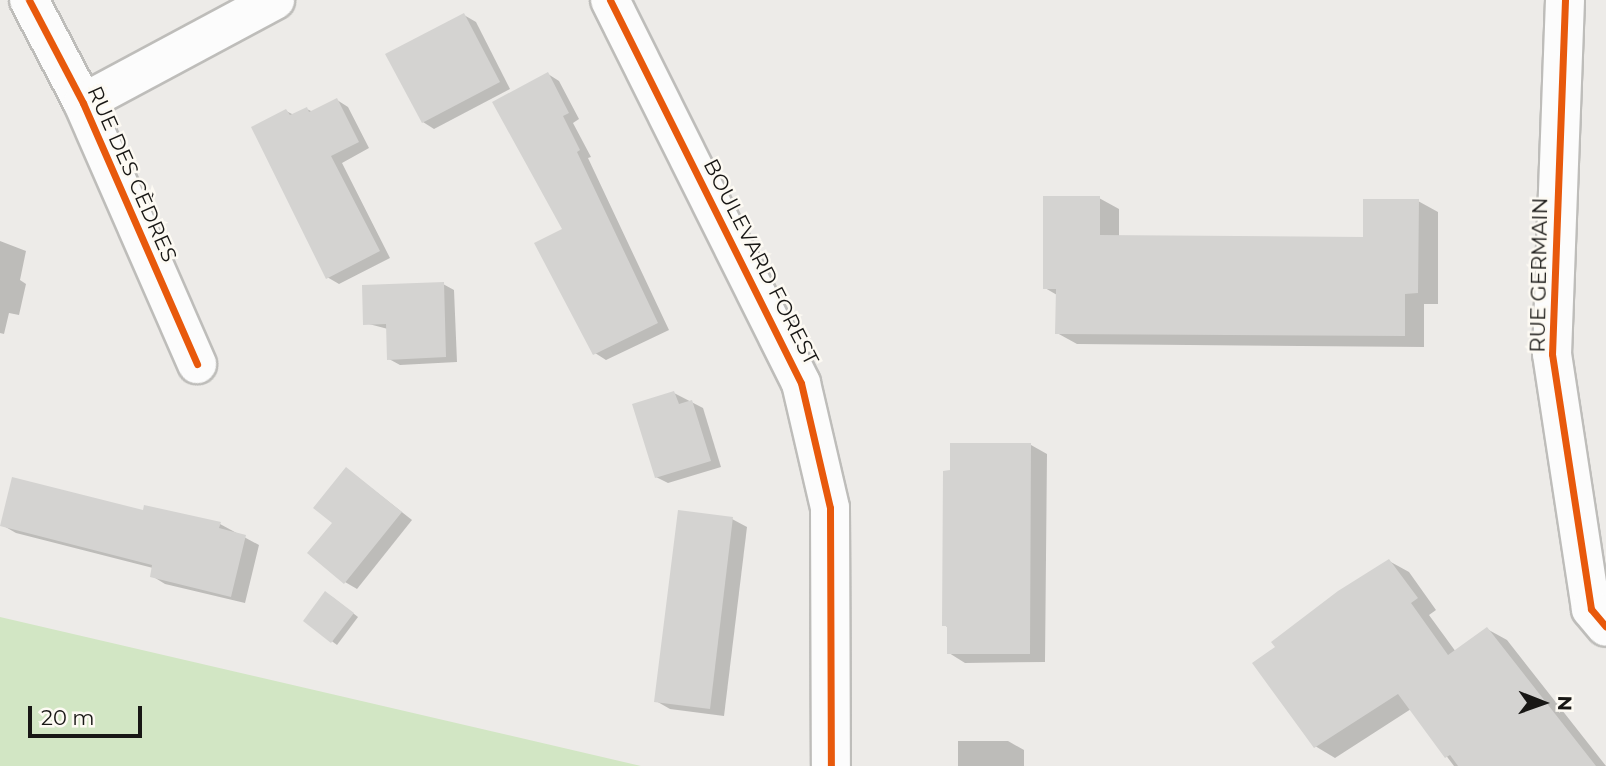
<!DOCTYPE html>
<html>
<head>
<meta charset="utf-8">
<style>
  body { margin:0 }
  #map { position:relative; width:1606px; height:766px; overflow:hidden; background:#edebe8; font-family:Montserrat,sans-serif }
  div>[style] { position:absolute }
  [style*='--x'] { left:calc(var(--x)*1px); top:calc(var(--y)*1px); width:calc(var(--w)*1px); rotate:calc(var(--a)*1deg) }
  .green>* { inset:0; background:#d2e6c4 }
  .shadow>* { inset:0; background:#0003 }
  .building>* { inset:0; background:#d4d3d1 }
  .roads { filter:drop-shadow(2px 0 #bebdba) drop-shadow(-2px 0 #bebdba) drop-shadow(0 2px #bebdba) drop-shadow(0 -2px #bebdba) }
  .street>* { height:38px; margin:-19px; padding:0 19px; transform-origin:19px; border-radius:19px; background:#fcfcfc }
  .secondary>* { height:38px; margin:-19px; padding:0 19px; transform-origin:19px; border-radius:19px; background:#fcfcfc }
  .cycleway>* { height:7px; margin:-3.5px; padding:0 3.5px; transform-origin:3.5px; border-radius:3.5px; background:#e8590c }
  span { translate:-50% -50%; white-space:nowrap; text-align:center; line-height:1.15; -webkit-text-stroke:5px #fdfaf3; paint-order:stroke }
  .street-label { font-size:21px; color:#181715 }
  .north { position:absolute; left:1508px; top:668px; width:70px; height:70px; -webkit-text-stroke:5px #fdfaf3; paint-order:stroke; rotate:91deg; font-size:19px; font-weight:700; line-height:28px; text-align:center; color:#181715 }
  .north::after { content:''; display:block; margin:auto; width:24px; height:32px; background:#181715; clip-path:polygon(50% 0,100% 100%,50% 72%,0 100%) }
  .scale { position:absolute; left:28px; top:706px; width:114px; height:32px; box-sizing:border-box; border:4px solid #181715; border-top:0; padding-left:9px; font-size:21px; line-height:24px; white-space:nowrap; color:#181715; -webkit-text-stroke:5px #fdfaf3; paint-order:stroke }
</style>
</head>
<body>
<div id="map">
  <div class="green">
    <i style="clip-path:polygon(0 617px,641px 766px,0 766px)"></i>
  </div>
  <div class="shadow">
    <i style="clip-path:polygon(464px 15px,476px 22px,510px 89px,434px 129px,423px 122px)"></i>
    <i style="clip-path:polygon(548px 74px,559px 81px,579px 119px,573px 123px,591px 157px,588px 158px,669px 330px,606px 360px,595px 353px,564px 230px)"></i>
    <i style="clip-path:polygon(337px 100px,348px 107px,369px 148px,342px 163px,390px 258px,339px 284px,327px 277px,286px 111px,294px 115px,307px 109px,313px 112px)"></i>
    <i style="clip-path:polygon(1099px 198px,1119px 209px,1119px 237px,1365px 239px,1418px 201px,1438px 212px,1438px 304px,1424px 304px,1424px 347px,1077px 344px,1057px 333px,1057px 295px,1045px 288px)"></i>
    <i style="clip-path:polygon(0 241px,26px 251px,20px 280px,26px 284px,19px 315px,9px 313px,4px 334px,0 333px)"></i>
    <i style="clip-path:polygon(443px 284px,454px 290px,457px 362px,400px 365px,389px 359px,388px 329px,365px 323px)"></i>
    <i style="clip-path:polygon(674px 393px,703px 408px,721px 467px,668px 483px,656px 477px)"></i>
    <i style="clip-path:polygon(1031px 445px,1047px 454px,1045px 662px,965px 663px,949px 653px,949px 628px,944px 625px)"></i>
    <i style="clip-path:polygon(347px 469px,412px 520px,357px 589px,345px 582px,334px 523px)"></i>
    <i style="clip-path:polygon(146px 507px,220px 524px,259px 545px,245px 603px,165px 584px,152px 576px,153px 568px,16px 533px,2px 525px,144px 512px)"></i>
    <i style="clip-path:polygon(732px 519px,747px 527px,724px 716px,670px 709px,656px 701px)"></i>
    <i style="clip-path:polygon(1389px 561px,1409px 572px,1436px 610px,1429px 615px,1456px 652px,1487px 629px,1507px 640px,1606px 766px,1454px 766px,1411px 709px,1335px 758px,1315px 746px)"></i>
    <i style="clip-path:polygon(331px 596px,358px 617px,337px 645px,305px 621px)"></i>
    <i style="clip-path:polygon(958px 741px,1008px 741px,1024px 750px,1024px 766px,958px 766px)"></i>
  </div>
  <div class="building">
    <i style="clip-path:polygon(464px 13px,500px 82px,422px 123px,385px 54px)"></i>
    <i style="clip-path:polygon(548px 72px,569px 113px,563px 116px,580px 150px,577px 152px,658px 323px,593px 355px,534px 243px,562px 229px,492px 102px)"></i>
    <i style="clip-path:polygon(337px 98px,359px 142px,331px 156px,380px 251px,326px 279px,251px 127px,286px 109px,290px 115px,307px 107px,309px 112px)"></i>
    <i style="clip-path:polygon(1043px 196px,1100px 196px,1100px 235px,1363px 237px,1363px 199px,1419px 199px,1418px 293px,1405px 294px,1405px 336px,1055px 334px,1056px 289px,1043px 289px)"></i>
    <i style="clip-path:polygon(444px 282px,446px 357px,387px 360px,386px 324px,363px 325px,362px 285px)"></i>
    <i style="clip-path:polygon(674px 391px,679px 404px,692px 400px,711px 461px,655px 478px,632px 404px)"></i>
    <i style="clip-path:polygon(950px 443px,1031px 443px,1030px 654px,947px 654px,947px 626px,942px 626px,943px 471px,950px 470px)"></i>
    <i style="clip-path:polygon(346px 467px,402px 512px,344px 584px,307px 553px,332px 523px,313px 508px)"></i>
    <i style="clip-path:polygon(12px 477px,143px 510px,144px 505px,221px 522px,219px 528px,246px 535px,231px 597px,150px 577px,152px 565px,0 526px)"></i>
    <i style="clip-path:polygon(678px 510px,733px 517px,710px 709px,654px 702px)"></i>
    <i style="clip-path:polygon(1389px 559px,1418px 598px,1411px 603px,1448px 655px,1487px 627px,1596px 766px,1458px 766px,1450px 755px,1445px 758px,1398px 694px,1314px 748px,1252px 663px,1275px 647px,1271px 642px,1338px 591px)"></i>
    <i style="clip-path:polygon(325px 591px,354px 613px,331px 643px,303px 621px)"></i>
  </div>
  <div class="roads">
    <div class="street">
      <i style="--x:29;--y:0;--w:116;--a:62.3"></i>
      <i style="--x:83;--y:103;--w:285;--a:66.4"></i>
      <i style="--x:1565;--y:0;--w:354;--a:92.1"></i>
      <i style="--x:1552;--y:354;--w:258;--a:81.3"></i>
      <i style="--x:1591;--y:609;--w:23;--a:50"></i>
      <i style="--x:83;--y:103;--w:218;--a:-28.2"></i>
    </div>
    <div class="secondary">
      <i style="--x:610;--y:0;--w:428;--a:63.5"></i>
      <i style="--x:801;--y:383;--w:128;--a:76.9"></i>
      <i style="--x:830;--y:508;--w:258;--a:89.8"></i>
    </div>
  </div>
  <div class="cycleway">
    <i style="--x:29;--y:0;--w:116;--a:62.3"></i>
    <i style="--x:83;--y:103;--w:285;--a:66.4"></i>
    <i style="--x:610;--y:0;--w:428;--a:63.5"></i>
    <i style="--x:801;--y:383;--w:128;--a:76.9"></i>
    <i style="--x:830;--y:508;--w:258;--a:89.8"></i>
    <i style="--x:1565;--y:0;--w:354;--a:92.1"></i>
    <i style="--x:1552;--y:354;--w:258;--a:81.3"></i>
    <i style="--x:1591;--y:609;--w:23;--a:50"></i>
  </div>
  <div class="street-label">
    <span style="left:132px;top:174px;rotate:66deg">RUE DES CÈDRES</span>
    <span style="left:761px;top:262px;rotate:63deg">BOULEVARD FOREST</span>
    <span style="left:1539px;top:275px;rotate:-89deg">RUE GERMAIN</span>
  </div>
  <div class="north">N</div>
  <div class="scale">20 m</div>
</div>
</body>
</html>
